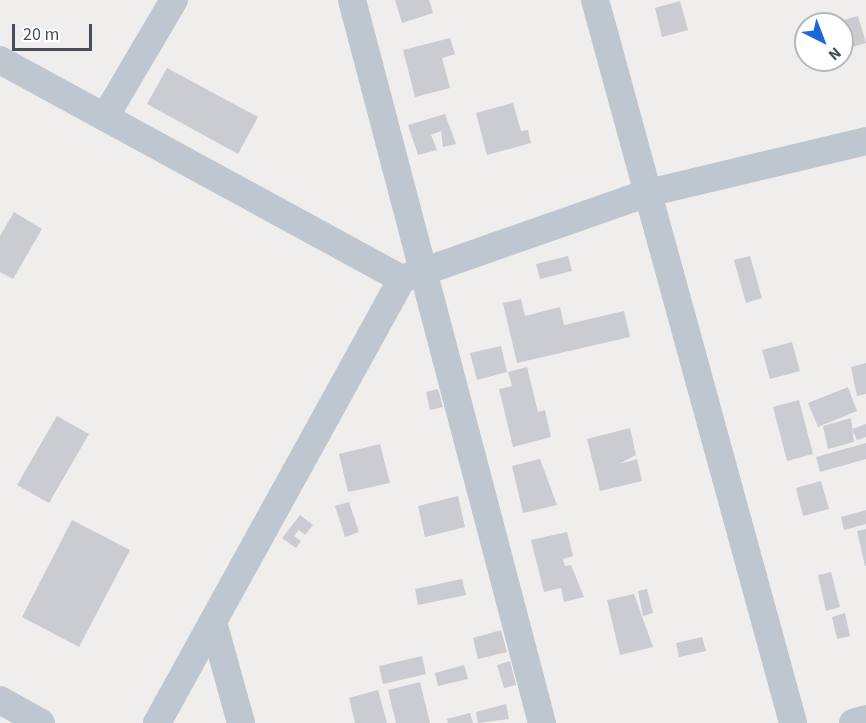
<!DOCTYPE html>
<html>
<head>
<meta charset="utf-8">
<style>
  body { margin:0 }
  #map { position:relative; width:866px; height:723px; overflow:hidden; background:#f0eded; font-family:"Source Sans 3",sans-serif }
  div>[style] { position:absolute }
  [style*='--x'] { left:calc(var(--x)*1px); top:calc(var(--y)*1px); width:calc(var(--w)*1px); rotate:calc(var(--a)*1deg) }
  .building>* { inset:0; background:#caccd2 }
  .street>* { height:28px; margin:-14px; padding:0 14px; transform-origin:14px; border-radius:14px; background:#bec7cf }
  span { translate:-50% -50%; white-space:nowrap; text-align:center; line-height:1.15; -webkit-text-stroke:4.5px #fff; paint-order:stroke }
  .north { position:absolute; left:794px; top:12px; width:60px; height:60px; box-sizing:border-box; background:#fff; border:2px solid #b5b9bd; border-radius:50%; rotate:138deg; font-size:16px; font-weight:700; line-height:24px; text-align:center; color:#464f5a }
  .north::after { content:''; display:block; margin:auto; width:21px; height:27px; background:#1e66d8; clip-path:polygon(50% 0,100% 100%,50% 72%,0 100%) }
  .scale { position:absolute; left:12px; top:24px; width:80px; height:27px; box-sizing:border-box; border:3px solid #464f5a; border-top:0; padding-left:8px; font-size:18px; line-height:21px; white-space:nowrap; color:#464f5a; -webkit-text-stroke:4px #fff; paint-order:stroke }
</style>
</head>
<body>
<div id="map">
  <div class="building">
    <i style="clip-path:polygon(395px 0,429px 0,433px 13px,402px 23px)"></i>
    <i style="clip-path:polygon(680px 1px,688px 30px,662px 37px,655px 8px)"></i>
    <i style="clip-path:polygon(858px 16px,866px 43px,842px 50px,842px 24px,833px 23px)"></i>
    <i style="clip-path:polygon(450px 38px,455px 54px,442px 58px,450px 88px,415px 97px,403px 50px)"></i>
    <i style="clip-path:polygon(167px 68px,258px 117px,238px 154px,147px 104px)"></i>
    <i style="clip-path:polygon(513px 103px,521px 131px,528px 130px,531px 143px,487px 155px,476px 113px)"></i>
    <i style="clip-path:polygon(445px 114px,456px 144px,443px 147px,441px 131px,431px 135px,437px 150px,418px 155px,408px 125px)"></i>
    <i style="clip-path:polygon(14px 212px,42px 229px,13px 279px,0 272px,0 236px)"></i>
    <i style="clip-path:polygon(568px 256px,572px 271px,540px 279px,536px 264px)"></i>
    <i style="clip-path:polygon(750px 256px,762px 298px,746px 303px,734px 260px)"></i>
    <i style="clip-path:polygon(521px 299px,525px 316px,560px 307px,564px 325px,624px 311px,630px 337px,517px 363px,503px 303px)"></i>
    <i style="clip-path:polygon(792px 342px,800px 371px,770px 379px,762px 350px)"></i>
    <i style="clip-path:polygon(501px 346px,507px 372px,477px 380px,470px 353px)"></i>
    <i style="clip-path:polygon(866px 363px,866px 394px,857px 396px,851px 367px)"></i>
    <i style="clip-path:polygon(527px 367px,538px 412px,545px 410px,551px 437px,513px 447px,499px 389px,512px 386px,508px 372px)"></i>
    <i style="clip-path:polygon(848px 387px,857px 411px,818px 427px,808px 403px)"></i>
    <i style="clip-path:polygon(438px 389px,443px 407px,430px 410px,426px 392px)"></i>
    <i style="clip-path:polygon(799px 400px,813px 454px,787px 461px,773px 407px)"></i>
    <i style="clip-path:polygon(57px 416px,89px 434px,49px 503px,17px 485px)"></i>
    <i style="clip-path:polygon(851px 418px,854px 442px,828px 449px,823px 426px)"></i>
    <i style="clip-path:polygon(866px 424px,866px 437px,857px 440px,852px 429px)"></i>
    <i style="clip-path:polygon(630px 428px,636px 455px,619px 464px,637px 459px,642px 481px,600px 491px,587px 439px)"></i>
    <i style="clip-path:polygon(866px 443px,866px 459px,820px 472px,816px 457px)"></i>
    <i style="clip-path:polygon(380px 444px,390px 483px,348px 492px,339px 454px)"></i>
    <i style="clip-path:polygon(540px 459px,557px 505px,523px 513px,512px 466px)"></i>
    <i style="clip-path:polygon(821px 481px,829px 509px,803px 516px,796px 488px)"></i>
    <i style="clip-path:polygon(458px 496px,465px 527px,425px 537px,418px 506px)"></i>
    <i style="clip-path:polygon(349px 502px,359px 532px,345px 537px,335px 506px)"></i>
    <i style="clip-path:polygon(866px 510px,866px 524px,844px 530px,841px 517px)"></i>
    <i style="clip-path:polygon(300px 515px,313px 525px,305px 535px,299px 530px,294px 536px,301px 541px,296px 548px,282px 538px)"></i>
    <i style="clip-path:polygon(72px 520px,130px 550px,79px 647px,22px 617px)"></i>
    <i style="clip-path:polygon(866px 529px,866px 566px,865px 566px,857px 531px)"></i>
    <i style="clip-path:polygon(567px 532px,573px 556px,563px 559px,565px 566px,571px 565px,584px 597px,564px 602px,561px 588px,544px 592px,531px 540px)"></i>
    <i style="clip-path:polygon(831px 572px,840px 607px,826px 611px,818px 575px)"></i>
    <i style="clip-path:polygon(462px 579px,466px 595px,418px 605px,415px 589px)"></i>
    <i style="clip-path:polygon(647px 589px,653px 613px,643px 616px,638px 591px)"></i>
    <i style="clip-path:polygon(634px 594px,653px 647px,620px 655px,607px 600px)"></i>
    <i style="clip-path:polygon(845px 613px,850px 636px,837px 639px,832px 617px)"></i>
    <i style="clip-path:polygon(501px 630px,507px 652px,478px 659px,473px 638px)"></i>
    <i style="clip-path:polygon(702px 637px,706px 651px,679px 657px,676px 643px)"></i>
    <i style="clip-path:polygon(422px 656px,426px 674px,383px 684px,379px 666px)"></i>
    <i style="clip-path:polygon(510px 661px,516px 685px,504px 688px,497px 665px)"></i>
    <i style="clip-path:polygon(464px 665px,468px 679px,438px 686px,435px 673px)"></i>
    <i style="clip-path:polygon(420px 682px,430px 723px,396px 723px,388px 690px)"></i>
    <i style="clip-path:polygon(378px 690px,387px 723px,355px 723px,349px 698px)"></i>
    <i style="clip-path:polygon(506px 704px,509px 719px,478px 723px,476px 712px)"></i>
    <i style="clip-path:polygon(470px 713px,473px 723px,448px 723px,447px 719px)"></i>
  </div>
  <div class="street">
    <i style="--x:352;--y:0;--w:748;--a:75.28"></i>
    <i style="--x:595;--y:0;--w:750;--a:74.68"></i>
    <i style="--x:0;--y:60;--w:458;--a:28.6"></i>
    <i style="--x:402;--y:279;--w:261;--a:-19.3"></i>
    <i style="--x:648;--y:193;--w:224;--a:-13.4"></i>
    <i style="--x:105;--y:117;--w:136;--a:-59.5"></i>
    <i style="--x:213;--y:622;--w:105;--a:74.5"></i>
    <i style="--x:0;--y:700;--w:47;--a:29.3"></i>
    <i style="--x:157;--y:723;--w:507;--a:-61.11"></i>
    <i style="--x:853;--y:723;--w:14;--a:-17"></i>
  </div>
  <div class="north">N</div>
  <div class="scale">20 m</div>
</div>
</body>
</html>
